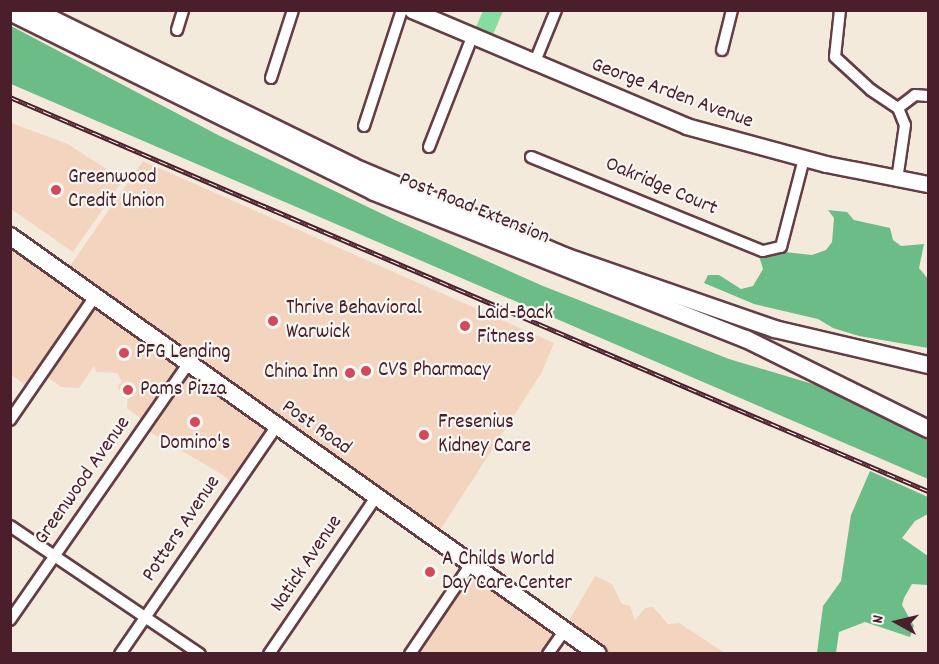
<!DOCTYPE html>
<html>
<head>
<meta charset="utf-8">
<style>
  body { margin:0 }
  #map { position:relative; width:939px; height:664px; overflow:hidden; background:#f4eadb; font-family:Dekko,sans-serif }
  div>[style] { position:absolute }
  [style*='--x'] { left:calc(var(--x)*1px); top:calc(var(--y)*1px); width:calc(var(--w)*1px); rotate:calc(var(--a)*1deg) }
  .built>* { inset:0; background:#f3d4bf }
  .green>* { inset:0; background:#86dda1 }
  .forest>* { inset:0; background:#6cbc87 }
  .roads { filter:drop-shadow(2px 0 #643d45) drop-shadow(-2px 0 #643d45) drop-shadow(0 2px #643d45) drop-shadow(0 -2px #643d45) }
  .street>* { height:10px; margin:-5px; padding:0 5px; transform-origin:5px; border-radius:5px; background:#fff }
  .secondary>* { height:15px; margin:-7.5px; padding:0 7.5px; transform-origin:7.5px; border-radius:7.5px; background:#fff }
  .primary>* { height:16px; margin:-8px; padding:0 8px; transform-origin:8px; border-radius:8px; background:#fff }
  .rail>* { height:5px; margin-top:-2.5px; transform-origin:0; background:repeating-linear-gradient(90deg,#f6f6f2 0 9px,#4a1f2b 0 18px); box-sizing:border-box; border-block:2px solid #4a1f2b }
  .dots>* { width:16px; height:16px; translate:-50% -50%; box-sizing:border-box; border:3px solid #f6f6f2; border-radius:50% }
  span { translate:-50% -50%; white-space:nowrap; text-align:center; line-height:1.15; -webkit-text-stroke:4.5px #f6f6f2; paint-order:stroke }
  .street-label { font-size:21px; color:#4a1f2b }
  .poi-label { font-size:21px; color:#4a1f2b }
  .left { translate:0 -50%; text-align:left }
  .right { translate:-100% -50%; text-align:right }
  .frame { position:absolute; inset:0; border:12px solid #4a1f2b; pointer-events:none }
  .north { position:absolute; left:867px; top:592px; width:60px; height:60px; -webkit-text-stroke:4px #f6f6f2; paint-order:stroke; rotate:278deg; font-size:16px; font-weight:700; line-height:24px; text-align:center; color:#4a1f2b }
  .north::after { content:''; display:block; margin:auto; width:21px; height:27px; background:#4a1f2b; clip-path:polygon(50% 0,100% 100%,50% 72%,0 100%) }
</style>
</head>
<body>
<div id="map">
  <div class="built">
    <i style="clip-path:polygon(11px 123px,68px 144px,123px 180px,73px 252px,11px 209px)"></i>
    <i style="clip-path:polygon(143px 161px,554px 343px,542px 372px,435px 538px,282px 433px,240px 490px,223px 475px,143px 428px,144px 421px,127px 408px,128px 393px,120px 392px,118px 386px,122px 381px,117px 373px,96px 372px,94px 366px,79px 388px,61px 387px,42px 373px,28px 387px,11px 375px,10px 239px,63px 276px)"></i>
    <i style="clip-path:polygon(469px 565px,564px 629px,595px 576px,600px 578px,612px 584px,622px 604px,630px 606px,635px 620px,645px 608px,653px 607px,668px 624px,679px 623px,725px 653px,597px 653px,567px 632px,547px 653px,425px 653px,415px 646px)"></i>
  </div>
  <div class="green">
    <i style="clip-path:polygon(483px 11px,503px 11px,492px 37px,475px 29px)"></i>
  </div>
  <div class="forest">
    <i style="clip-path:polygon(11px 26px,220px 136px,395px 220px,543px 286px,729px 359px,816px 385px,928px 439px,928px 479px,11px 84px)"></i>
    <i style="clip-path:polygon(828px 210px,847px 212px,854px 220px,890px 228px,893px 240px,901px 246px,924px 244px,919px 268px,928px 279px,928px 348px,859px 336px,833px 328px,818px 319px,754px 304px,704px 283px,708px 275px,719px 275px,741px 289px,753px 286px,763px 269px,757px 249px,812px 255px,826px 250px,832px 242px,834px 218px)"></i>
    <i style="clip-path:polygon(870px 471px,928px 497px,928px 514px,915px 521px,902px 538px,928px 556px,928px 585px,912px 584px,904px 598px,902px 605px,914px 626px,910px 637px,865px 622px,839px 632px,836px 653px,817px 653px,823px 606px,841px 581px,851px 515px)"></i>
  </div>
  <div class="roads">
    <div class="street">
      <i style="--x:840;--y:10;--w:47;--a:96.1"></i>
      <i style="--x:835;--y:57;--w:49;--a:42.5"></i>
      <i style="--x:871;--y:90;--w:32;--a:34"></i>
      <i style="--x:898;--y:108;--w:18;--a:68"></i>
      <i style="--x:905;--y:125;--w:56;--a:98.3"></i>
      <i style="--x:177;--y:30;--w:21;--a:-73"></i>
      <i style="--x:722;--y:50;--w:41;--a:-76"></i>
      <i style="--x:534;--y:64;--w:58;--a:-67.8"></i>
      <i style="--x:271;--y:78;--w:71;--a:-72.1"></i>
      <i style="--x:898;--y:108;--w:21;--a:-37"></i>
      <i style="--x:915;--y:95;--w:13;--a:4"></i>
      <i style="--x:364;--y:126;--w:122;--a:-71.9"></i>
      <i style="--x:429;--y:147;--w:118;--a:-68.6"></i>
      <i style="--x:531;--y:157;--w:250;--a:22.1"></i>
      <i style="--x:763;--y:251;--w:18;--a:-13"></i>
      <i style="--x:781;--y:247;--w:91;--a:-75.4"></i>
      <i style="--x:10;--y:420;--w:148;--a:-55.5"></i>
      <i style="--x:10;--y:526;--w:229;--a:34"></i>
      <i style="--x:10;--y:620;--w:312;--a:-55.2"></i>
      <i style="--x:120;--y:654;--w:275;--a:-55.5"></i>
      <i style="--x:269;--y:654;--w:190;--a:-55.7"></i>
      <i style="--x:410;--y:654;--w:109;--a:-55.9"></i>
      <i style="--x:548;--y:654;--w:29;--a:-55"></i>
    </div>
    <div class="secondary">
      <i style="--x:412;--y:10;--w:298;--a:22.9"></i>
      <i style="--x:686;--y:126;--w:145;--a:15.2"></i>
      <i style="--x:826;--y:164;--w:104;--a:11.1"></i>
    </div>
    <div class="primary">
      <i style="--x:34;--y:10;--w:356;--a:26.1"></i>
      <i style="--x:354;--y:167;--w:231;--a:22.9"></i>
      <i style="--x:567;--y:257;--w:220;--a:19.1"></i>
      <i style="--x:775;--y:329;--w:157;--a:13.2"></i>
      <i style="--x:10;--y:12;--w:406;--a:26.3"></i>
      <i style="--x:374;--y:192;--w:400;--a:21.6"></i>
      <i style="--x:746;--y:339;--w:203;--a:26.3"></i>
      <i style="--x:10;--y:236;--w:721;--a:35.41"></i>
    </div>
  </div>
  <div class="rail">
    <i style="--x:10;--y:97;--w:999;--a:23.23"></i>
  </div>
  <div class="dots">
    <i style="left:56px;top:190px;background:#d1495b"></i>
    <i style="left:273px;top:321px;background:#d1495b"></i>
    <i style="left:465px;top:326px;background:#d1495b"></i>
    <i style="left:124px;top:353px;background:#d1495b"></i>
    <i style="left:366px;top:371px;background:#d1495b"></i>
    <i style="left:350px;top:373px;background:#d1495b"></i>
    <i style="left:128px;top:390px;background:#d1495b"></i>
    <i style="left:195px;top:422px;background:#d1495b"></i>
    <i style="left:424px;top:435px;background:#d1495b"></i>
    <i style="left:430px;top:572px;background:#d1495b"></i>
  </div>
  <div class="street-label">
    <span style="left:672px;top:94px;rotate:20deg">George Arden Avenue</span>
    <span style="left:661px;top:187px;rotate:23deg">Oakridge Court</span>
    <span style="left:474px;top:209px;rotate:22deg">Post Road Extension</span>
    <span style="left:316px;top:428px;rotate:35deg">Post Road</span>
    <span style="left:83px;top:481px;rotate:-55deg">Greenwood Avenue</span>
    <span style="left:182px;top:529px;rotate:-56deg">Potters Avenue</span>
    <span style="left:307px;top:564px;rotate:-56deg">Natick Avenue</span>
  </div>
  <div class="poi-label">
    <span class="left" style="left:68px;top:190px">Greenwood<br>Credit Union</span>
    <span class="left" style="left:286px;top:321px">Thrive Behavioral<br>Warwick</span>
    <span class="left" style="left:477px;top:326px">Laid-Back<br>Fitness</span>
    <span class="left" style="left:136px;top:353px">PFG Lending</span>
    <span class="left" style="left:378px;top:371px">CVS Pharmacy</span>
    <span class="right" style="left:338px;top:373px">China Inn</span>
    <span class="left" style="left:140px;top:390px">Pams Pizza</span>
    <span class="left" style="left:438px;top:435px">Fresenius<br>Kidney Care</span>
    <span style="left:195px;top:444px">Domino's</span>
    <span class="left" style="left:442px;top:572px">A Childs World<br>Day Care Center</span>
  </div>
  <div class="frame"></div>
  <div class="north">N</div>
</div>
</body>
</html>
